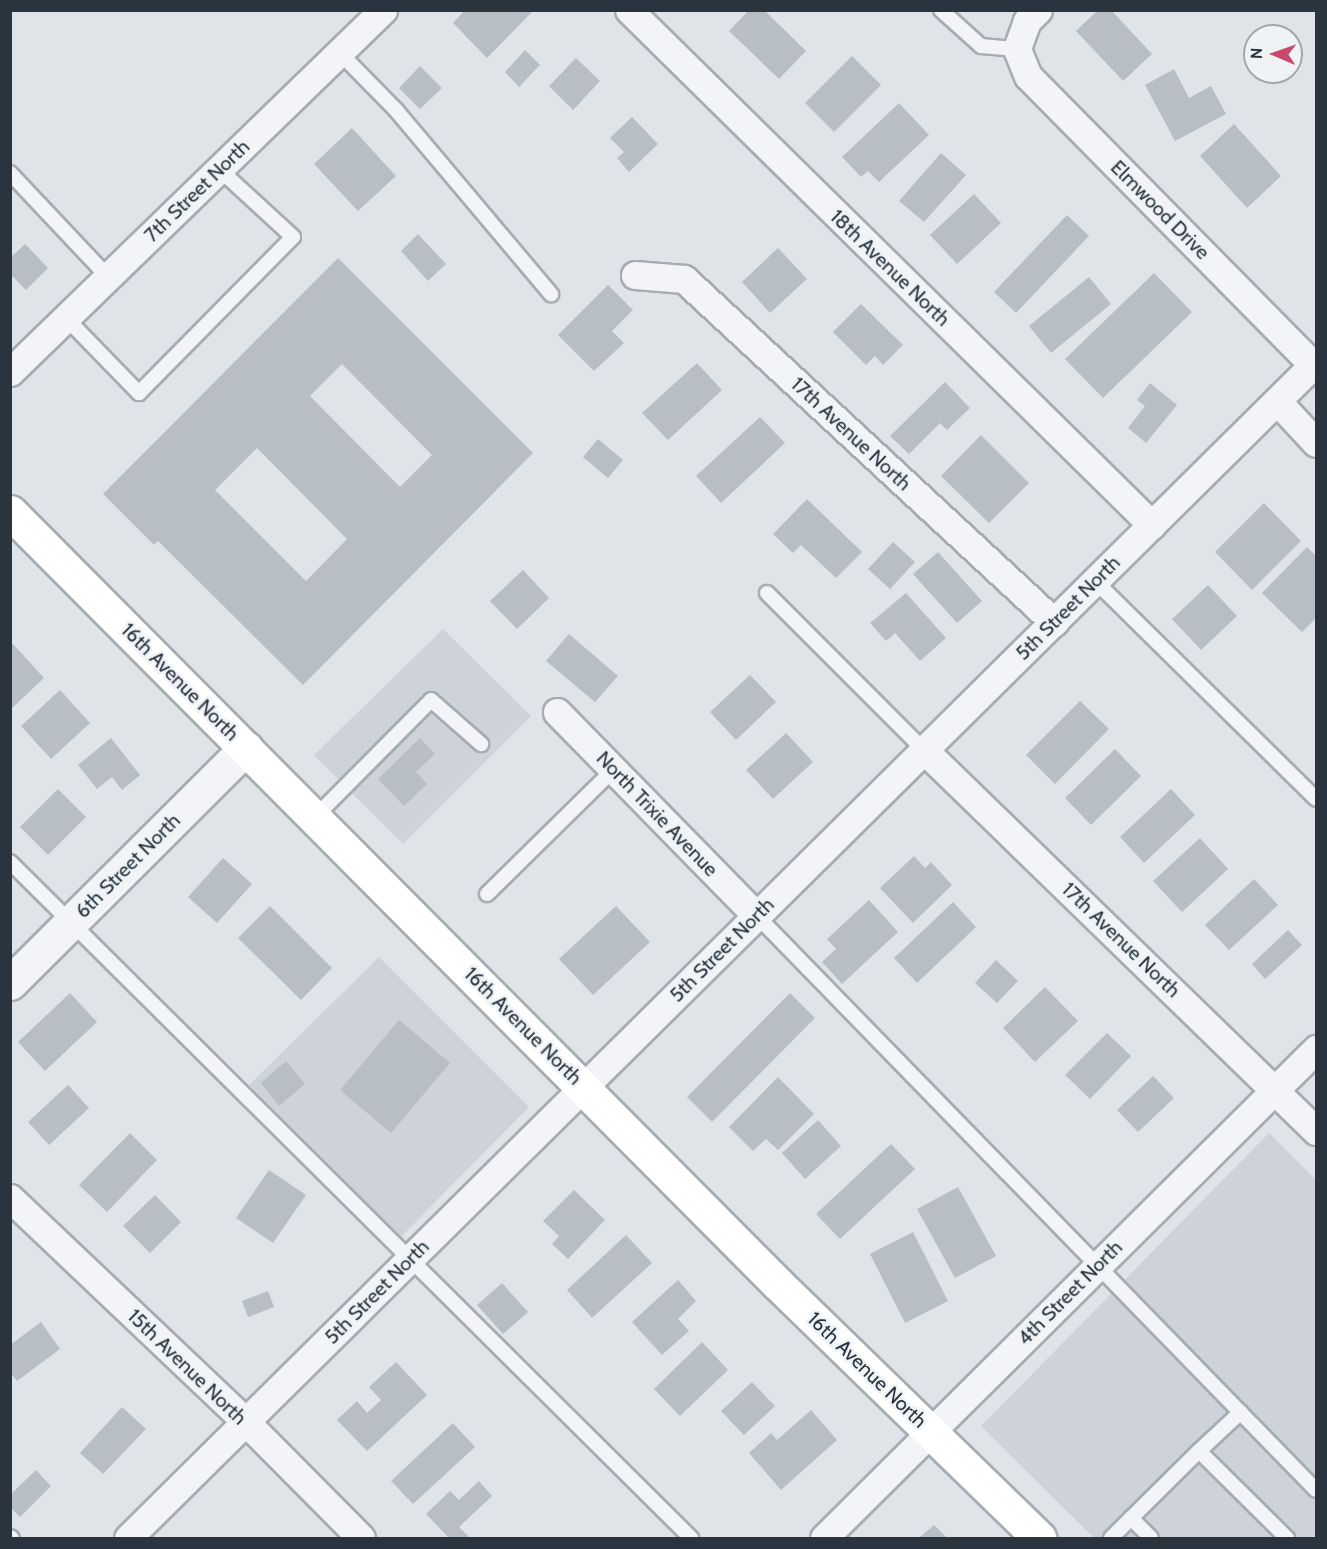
<!DOCTYPE html>
<html>
<head>
<meta charset="utf-8">
<style>
  body { margin:0 }
  #map { position:relative; width:1327px; height:1549px; overflow:hidden; background:#e0e4e8; font-family:Cabin,sans-serif }
  div>[style] { position:absolute }
  [style*='--x'] { left:calc(var(--x)*1px); top:calc(var(--y)*1px); width:calc(var(--w)*1px); rotate:calc(var(--a)*1deg) }
  .built>* { inset:0; background:#ced3da }
  .building>* { inset:0; background:#b7bec5 }
  .roads { filter:drop-shadow(2px 0 #a5acb2) drop-shadow(-2px 0 #a5acb2) drop-shadow(0 2px #a5acb2) drop-shadow(0 -2px #a5acb2) }
  .service>* { height:14px; margin:-7px; padding:0 7px; transform-origin:7px; border-radius:7px; background:#f2f4f7 }
  .minor>* { height:27px; margin:-13.5px; padding:0 13.5px; transform-origin:13.5px; border-radius:13.5px; background:#f2f4f7 }
  .tertiary>* { height:33px; margin:-16.5px; padding:0 16.5px; transform-origin:16.5px; border-radius:16.5px; background:#f2f4f7 }
  .secondary>* { height:33px; margin:-16.5px; padding:0 16.5px; transform-origin:16.5px; border-radius:16.5px; background:#fff }
  span { translate:-50% -50%; white-space:nowrap; text-align:center; line-height:1.15; -webkit-text-stroke:5px #eff3f6; paint-order:stroke }
  .street-label { font-size:20px; color:#29343f }
  .frame { position:absolute; inset:0; border:12px solid #29343f; pointer-events:none }
  .north { position:absolute; left:1243px; top:24px; width:60px; height:60px; box-sizing:border-box; background:#eff3f6; border:2px solid #a0a7ad; border-radius:50%; rotate:272deg; font-size:16px; font-weight:700; line-height:24px; text-align:center; color:#29343f }
  .north::after { content:''; display:block; margin:auto; width:21px; height:27px; background:#ca486b; clip-path:polygon(50% 0,100% 100%,50% 72%,0 100%) }
</style>
</head>
<body>
<div id="map">
  <div class="built">
    <i style="clip-path:polygon(443px 629px,531px 716px,403px 844px,314px 755px)"></i>
    <i style="clip-path:polygon(379px 957px,529px 1107px,401px 1237px,249px 1085px)"></i>
    <i style="clip-path:polygon(1269px 1133px,1316px 1180px,1316px 1538px,1094px 1538px,981px 1426px)"></i>
  </div>
  <div class="building">
    <i style="clip-path:polygon(465px 10px,534px 10px,487px 58px,453px 23px)"></i>
    <i style="clip-path:polygon(749px 10px,764px 10px,806px 51px,779px 79px,729px 31px)"></i>
    <i style="clip-path:polygon(1098px 10px,1111px 10px,1152px 54px,1123px 81px,1076px 31px)"></i>
    <i style="clip-path:polygon(525px 50px,540px 65px,519px 87px,505px 72px)"></i>
    <i style="clip-path:polygon(852px 56px,881px 85px,834px 132px,805px 103px)"></i>
    <i style="clip-path:polygon(576px 58px,600px 81px,573px 110px,549px 86px)"></i>
    <i style="clip-path:polygon(420px 66px,442px 88px,420px 109px,399px 88px)"></i>
    <i style="clip-path:polygon(1174px 69px,1189px 98px,1211px 86px,1226px 114px,1175px 141px,1145px 85px)"></i>
    <i style="clip-path:polygon(899px 103px,929px 135px,879px 182px,868px 171px,861px 177px,842px 157px)"></i>
    <i style="clip-path:polygon(632px 117px,658px 144px,629px 172px,617px 158px,624px 152px,610px 138px)"></i>
    <i style="clip-path:polygon(1234px 124px,1281px 176px,1247px 208px,1200px 156px)"></i>
    <i style="clip-path:polygon(352px 128px,396px 176px,358px 211px,314px 164px)"></i>
    <i style="clip-path:polygon(941px 153px,966px 175px,924px 222px,899px 201px)"></i>
    <i style="clip-path:polygon(974px 194px,1001px 223px,957px 264px,930px 235px)"></i>
    <i style="clip-path:polygon(1067px 215px,1089px 236px,1016px 313px,994px 292px)"></i>
    <i style="clip-path:polygon(418px 234px,446px 264px,428px 281px,401px 251px)"></i>
    <i style="clip-path:polygon(25px 244px,48px 268px,26px 290px,10px 274px,10px 258px)"></i>
    <i style="clip-path:polygon(778px 248px,807px 279px,770px 313px,742px 282px)"></i>
    <i style="clip-path:polygon(evenodd,338px 258px,533px 453px,303px 685px,158px 541px,154px 545px,103px 494px,338px 258px,342px 364px,432px 455px,400px 487px,310px 396px,342px 364px,338px 258px,257px 448px,347px 539px,306px 581px,215px 490px,257px 448px)"></i>
    <i style="clip-path:polygon(1154px 273px,1192px 312px,1103px 398px,1065px 359px)"></i>
    <i style="clip-path:polygon(1089px 277px,1111px 304px,1051px 353px,1029px 326px)"></i>
    <i style="clip-path:polygon(608px 285px,633px 310px,612px 331px,624px 343px,594px 371px,558px 335px)"></i>
    <i style="clip-path:polygon(861px 304px,903px 345px,883px 365px,875px 356px,866px 365px,833px 332px)"></i>
    <i style="clip-path:polygon(697px 363px,722px 390px,668px 440px,642px 413px)"></i>
    <i style="clip-path:polygon(945px 382px,970px 408px,947px 430px,940px 423px,909px 454px,890px 436px)"></i>
    <i style="clip-path:polygon(1150px 383px,1177px 405px,1146px 443px,1128px 428px,1145px 406px,1137px 400px)"></i>
    <i style="clip-path:polygon(760px 417px,785px 443px,721px 503px,696px 476px)"></i>
    <i style="clip-path:polygon(981px 435px,1029px 483px,989px 523px,941px 476px)"></i>
    <i style="clip-path:polygon(598px 439px,623px 460px,608px 478px,583px 457px)"></i>
    <i style="clip-path:polygon(807px 499px,862px 552px,836px 578px,801px 545px,793px 553px,773px 534px)"></i>
    <i style="clip-path:polygon(1264px 503px,1301px 541px,1252px 590px,1215px 552px)"></i>
    <i style="clip-path:polygon(893px 542px,915px 562px,890px 589px,868px 569px)"></i>
    <i style="clip-path:polygon(1307px 547px,1316px 556px,1316px 618px,1302px 632px,1262px 593px)"></i>
    <i style="clip-path:polygon(938px 552px,982px 601px,957px 623px,913px 574px)"></i>
    <i style="clip-path:polygon(523px 570px,549px 598px,517px 629px,490px 601px)"></i>
    <i style="clip-path:polygon(1208px 585px,1237px 616px,1201px 650px,1172px 619px)"></i>
    <i style="clip-path:polygon(906px 593px,946px 638px,920px 661px,895px 633px,886px 641px,870px 623px)"></i>
    <i style="clip-path:polygon(569px 634px,618px 676px,595px 702px,546px 661px)"></i>
    <i style="clip-path:polygon(13px 644px,44px 678px,10px 710px,10px 646px)"></i>
    <i style="clip-path:polygon(750px 675px,776px 702px,736px 740px,710px 712px)"></i>
    <i style="clip-path:polygon(60px 690px,90px 723px,51px 759px,21px 726px)"></i>
    <i style="clip-path:polygon(1080px 701px,1109px 729px,1055px 784px,1026px 755px)"></i>
    <i style="clip-path:polygon(786px 733px,813px 762px,773px 799px,746px 770px)"></i>
    <i style="clip-path:polygon(111px 738px,140px 775px,122px 790px,112px 777px,97px 789px,78px 765px)"></i>
    <i style="clip-path:polygon(420px 738px,435px 754px,416px 772px,427px 784px,404px 806px,378px 779px)"></i>
    <i style="clip-path:polygon(1115px 749px,1141px 776px,1091px 825px,1065px 798px)"></i>
    <i style="clip-path:polygon(58px 789px,86px 817px,48px 855px,20px 827px)"></i>
    <i style="clip-path:polygon(1171px 789px,1195px 815px,1144px 863px,1120px 837px)"></i>
    <i style="clip-path:polygon(1200px 838px,1228px 869px,1182px 912px,1153px 881px)"></i>
    <i style="clip-path:polygon(914px 856px,925px 868px,931px 862px,952px 885px,913px 923px,880px 888px)"></i>
    <i style="clip-path:polygon(223px 858px,252px 884px,217px 923px,188px 897px)"></i>
    <i style="clip-path:polygon(1254px 879px,1278px 905px,1229px 950px,1205px 925px)"></i>
    <i style="clip-path:polygon(869px 900px,898px 932px,842px 984px,822px 962px,836px 949px,827px 939px)"></i>
    <i style="clip-path:polygon(953px 902px,976px 927px,917px 983px,894px 958px)"></i>
    <i style="clip-path:polygon(270px 906px,332px 968px,301px 1000px,238px 938px)"></i>
    <i style="clip-path:polygon(616px 906px,650px 942px,593px 995px,559px 959px)"></i>
    <i style="clip-path:polygon(1288px 930px,1302px 945px,1265px 979px,1252px 964px)"></i>
    <i style="clip-path:polygon(996px 960px,1018px 981px,997px 1003px,975px 983px)"></i>
    <i style="clip-path:polygon(1045px 987px,1078px 1021px,1035px 1062px,1003px 1028px)"></i>
    <i style="clip-path:polygon(70px 993px,97px 1022px,45px 1071px,18px 1042px)"></i>
    <i style="clip-path:polygon(790px 993px,815px 1018px,712px 1122px,687px 1097px)"></i>
    <i style="clip-path:polygon(399px 1020px,450px 1063px,391px 1133px,340px 1090px)"></i>
    <i style="clip-path:polygon(1107px 1033px,1131px 1056px,1090px 1099px,1065px 1075px)"></i>
    <i style="clip-path:polygon(286px 1061px,305px 1084px,279px 1106px,261px 1083px)"></i>
    <i style="clip-path:polygon(1153px 1076px,1174px 1098px,1138px 1132px,1117px 1110px)"></i>
    <i style="clip-path:polygon(778px 1077px,814px 1114px,778px 1150px,766px 1139px,753px 1151px,729px 1127px)"></i>
    <i style="clip-path:polygon(68px 1085px,89px 1108px,49px 1145px,28px 1122px)"></i>
    <i style="clip-path:polygon(818px 1120px,841px 1146px,805px 1179px,782px 1153px)"></i>
    <i style="clip-path:polygon(130px 1133px,157px 1160px,107px 1212px,79px 1185px)"></i>
    <i style="clip-path:polygon(891px 1144px,915px 1169px,840px 1239px,816px 1214px)"></i>
    <i style="clip-path:polygon(269px 1170px,306px 1195px,273px 1243px,236px 1218px)"></i>
    <i style="clip-path:polygon(958px 1187px,996px 1256px,955px 1278px,917px 1209px)"></i>
    <i style="clip-path:polygon(574px 1190px,605px 1220px,568px 1259px,552px 1244px,559px 1236px,543px 1221px)"></i>
    <i style="clip-path:polygon(155px 1195px,181px 1222px,150px 1253px,123px 1226px)"></i>
    <i style="clip-path:polygon(913px 1232px,948px 1301px,905px 1323px,870px 1254px)"></i>
    <i style="clip-path:polygon(626px 1235px,652px 1263px,592px 1318px,567px 1290px)"></i>
    <i style="clip-path:polygon(678px 1280px,696px 1301px,678px 1319px,689px 1331px,662px 1355px,632px 1322px)"></i>
    <i style="clip-path:polygon(502px 1283px,528px 1312px,503px 1334px,477px 1305px)"></i>
    <i style="clip-path:polygon(268px 1291px,274px 1307px,248px 1317px,242px 1301px)"></i>
    <i style="clip-path:polygon(41px 1322px,60px 1349px,17px 1381px,10px 1372px,10px 1345px)"></i>
    <i style="clip-path:polygon(702px 1342px,728px 1370px,680px 1416px,654px 1389px)"></i>
    <i style="clip-path:polygon(396px 1362px,427px 1395px,367px 1451px,337px 1420px,357px 1401px,367px 1413px,381px 1400px,369px 1387px)"></i>
    <i style="clip-path:polygon(752px 1382px,775px 1406px,744px 1435px,721px 1411px)"></i>
    <i style="clip-path:polygon(122px 1407px,146px 1429px,103px 1474px,80px 1453px)"></i>
    <i style="clip-path:polygon(811px 1410px,837px 1440px,781px 1490px,749px 1453px,771px 1433px,777px 1440px)"></i>
    <i style="clip-path:polygon(453px 1423px,475px 1447px,413px 1504px,391px 1481px)"></i>
    <i style="clip-path:polygon(36px 1470px,51px 1486px,20px 1517px,10px 1507px,10px 1495px)"></i>
    <i style="clip-path:polygon(479px 1481px,492px 1496px,459px 1527px,470px 1538px,449px 1538px,426px 1514px,450px 1491px,459px 1500px)"></i>
    <i style="clip-path:polygon(934px 1525px,947px 1538px,919px 1538px)"></i>
  </div>
  <div class="roads">
    <div class="service">
      <i style="--x:941;--y:10;--w:54;--a:42"></i>
      <i style="--x:981;--y:46;--w:36;--a:5"></i>
      <i style="--x:340;--y:53;--w:80;--a:45.5"></i>
      <i style="--x:396;--y:110;--w:241;--a:49.9"></i>
      <i style="--x:10;--y:173;--w:143;--a:46.7"></i>
      <i style="--x:66;--y:318;--w:105;--a:45.8"></i>
      <i style="--x:139;--y:393;--w:219;--a:-45.4"></i>
      <i style="--x:293;--y:237;--w:100;--a:-137.4"></i>
      <i style="--x:1095;--y:581;--w:310;--a:44.6"></i>
      <i style="--x:767;--y:593;--w:222;--a:45"></i>
      <i style="--x:316;--y:816;--w:163;--a:-45.2"></i>
      <i style="--x:431;--y:700;--w:67;--a:41.3"></i>
      <i style="--x:10;--y:862;--w:960;--a:44.79"></i>
      <i style="--x:487;--y:894;--w:177;--a:-44.5"></i>
      <i style="--x:757;--y:916;--w:801;--a:45.76"></i>
      <i style="--x:1199;--y:1451;--w:57;--a:-42.9"></i>
      <i style="--x:1131;--y:1518;--w:28;--a:45"></i>
      <i style="--x:10;--y:1537;--w:2;--a:27"></i>
      <i style="--x:1111;--y:1538;--w:124;--a:-44.7"></i>
      <i style="--x:1199;--y:1451;--w:124;--a:44.7"></i>
    </div>
    <div class="minor">
      <i style="--x:629;--y:10;--w:734;--a:44.56"></i>
      <i style="--x:1038;--y:10;--w:16;--a:135"></i>
      <i style="--x:1027;--y:21;--w:30;--a:110"></i>
      <i style="--x:1017;--y:49;--w:29;--a:68"></i>
      <i style="--x:1028;--y:76;--w:406;--a:45.4"></i>
      <i style="--x:635;--y:275;--w:49;--a:4.7"></i>
      <i style="--x:684;--y:279;--w:505;--a:42.83"></i>
      <i style="--x:10;--y:372;--w:520;--a:-44.14"></i>
      <i style="--x:1277;--y:401;--w:57;--a:47.1"></i>
      <i style="--x:557;--y:712;--w:286;--a:45.6"></i>
      <i style="--x:924;--y:750;--w:547;--a:44.18"></i>
      <i style="--x:10;--y:1198;--w:325;--a:43.5"></i>
      <i style="--x:246;--y:1422;--w:163;--a:45.2"></i>
      <i style="--x:128;--y:1538;--w:1672;--a:-44.71"></i>
      <i style="--x:824;--y:1538;--w:694;--a:-44.82"></i>
    </div>
    <div class="tertiary">
      <i style="--x:10;--y:983;--w:333;--a:-44.9"></i>
    </div>
    <div class="secondary">
      <i style="--x:10;--y:512;--w:1088;--a:45.15"></i>
      <i style="--x:777;--y:1283;--w:366;--a:44.2"></i>
    </div>
  </div>
  <div class="street-label">
    <span style="left:197px;top:191px;rotate:-44deg">7th Street North</span>
    <span style="left:1160px;top:210px;rotate:45deg">Elmwood Drive</span>
    <span style="left:890px;top:268px;rotate:44deg">18th Avenue North</span>
    <span style="left:851px;top:434px;rotate:43deg">17th Avenue North</span>
    <span style="left:1068px;top:608px;rotate:-45deg">5th Street North</span>
    <span style="left:180px;top:682px;rotate:45deg">16th Avenue North</span>
    <span style="left:657px;top:814px;rotate:46deg">North Trixie Avenue</span>
    <span style="left:128px;top:866px;rotate:-45deg">6th Street North</span>
    <span style="left:1121px;top:940px;rotate:44deg">17th Avenue North</span>
    <span style="left:722px;top:950px;rotate:-45deg">5th Street North</span>
    <span style="left:523px;top:1026px;rotate:45deg">16th Avenue North</span>
    <span style="left:377px;top:1292px;rotate:-45deg">5th Street North</span>
    <span style="left:1070px;top:1293px;rotate:-45deg">4th Street North</span>
    <span style="left:187px;top:1367px;rotate:44deg">15th Avenue North</span>
    <span style="left:867px;top:1370px;rotate:44deg">16th Avenue North</span>
  </div>
  <div class="frame"></div>
  <div class="north">N</div>
</div>
</body>
</html>
